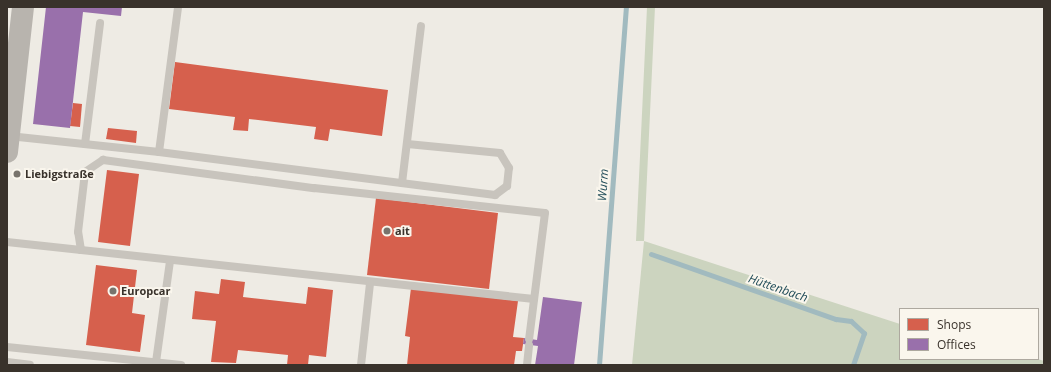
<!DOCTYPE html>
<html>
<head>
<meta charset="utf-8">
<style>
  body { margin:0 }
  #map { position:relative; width:1051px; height:372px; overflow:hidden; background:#eeebe4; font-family:"Open Sans",sans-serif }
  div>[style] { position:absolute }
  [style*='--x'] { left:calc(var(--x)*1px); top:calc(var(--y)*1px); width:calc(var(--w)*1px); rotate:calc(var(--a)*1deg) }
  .green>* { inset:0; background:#ccd4bf }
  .shops>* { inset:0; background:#d6604d }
  .offices>* { inset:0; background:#9970ab }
  .stream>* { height:5px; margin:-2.5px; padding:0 2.5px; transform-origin:2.5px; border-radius:2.5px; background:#a1babf }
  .lane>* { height:8px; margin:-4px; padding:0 4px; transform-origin:4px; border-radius:4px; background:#c8c4bd }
  .secondary>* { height:22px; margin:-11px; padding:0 11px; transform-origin:11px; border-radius:11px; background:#b8b4ae }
  .dots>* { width:11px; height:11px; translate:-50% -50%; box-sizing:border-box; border:2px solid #faf6ed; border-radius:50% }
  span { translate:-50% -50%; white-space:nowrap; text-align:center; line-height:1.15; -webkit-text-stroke:4px #faf6ed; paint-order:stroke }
  .poi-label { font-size:11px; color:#39322b; font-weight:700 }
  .left { translate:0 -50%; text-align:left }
  .water-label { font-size:12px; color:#224d59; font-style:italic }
  .frame { position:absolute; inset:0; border:8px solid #39322b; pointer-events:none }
  .legend { position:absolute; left:899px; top:308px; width:140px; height:52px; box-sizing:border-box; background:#faf6ed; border:1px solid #ada89f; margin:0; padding:5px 7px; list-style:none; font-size:12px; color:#39322b }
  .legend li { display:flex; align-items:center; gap:8px; height:20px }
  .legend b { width:20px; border:1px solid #ada89f }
</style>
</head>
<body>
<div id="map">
  <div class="green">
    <i style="clip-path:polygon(647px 7px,655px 7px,644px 241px,900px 324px,900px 359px,1038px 359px,1044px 361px,1044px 365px,632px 365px,644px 241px,636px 241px)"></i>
  </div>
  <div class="shops">
    <i style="clip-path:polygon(175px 62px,388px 90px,382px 136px,330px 129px,328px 141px,314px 139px,316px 127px,249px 119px,248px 131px,233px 130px,235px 117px,169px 109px)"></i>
    <i style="clip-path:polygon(73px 103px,82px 104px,80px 127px,70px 126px)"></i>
    <i style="clip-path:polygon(108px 128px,137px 131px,136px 143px,106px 139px)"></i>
    <i style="clip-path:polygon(107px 170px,139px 174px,130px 246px,98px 242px)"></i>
    <i style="clip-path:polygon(376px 198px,498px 213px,489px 289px,367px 275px)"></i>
    <i style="clip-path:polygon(96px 265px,137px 270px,132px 313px,145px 315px,140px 352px,86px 345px)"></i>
    <i style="clip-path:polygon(221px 279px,245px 282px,243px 297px,306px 304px,308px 287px,333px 290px,326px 357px,309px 355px,308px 365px,287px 365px,288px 355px,238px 350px,236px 363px,211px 362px,216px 321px,192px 319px,195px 291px,219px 294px)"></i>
    <i style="clip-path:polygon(411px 288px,518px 301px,513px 337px,524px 338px,522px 351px,516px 351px,514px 365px,407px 365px,410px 337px,405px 336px)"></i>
  </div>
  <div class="offices">
    <i style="clip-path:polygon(46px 7px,122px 7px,121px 16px,83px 12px,70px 128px,33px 124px)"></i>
    <i style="clip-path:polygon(543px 297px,582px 302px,574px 365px,535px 365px,538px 346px,523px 344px,524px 338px,537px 340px)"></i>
  </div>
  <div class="stream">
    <i style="--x:651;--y:254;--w:196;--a:19.4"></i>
    <i style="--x:836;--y:319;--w:15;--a:8"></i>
    <i style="--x:851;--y:321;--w:18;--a:43"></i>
    <i style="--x:864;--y:333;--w:34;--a:109"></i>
    <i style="--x:599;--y:365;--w:359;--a:-85.7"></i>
  </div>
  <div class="lane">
    <i style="--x:9;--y:136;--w:151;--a:6.1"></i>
    <i style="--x:159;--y:152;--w:146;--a:-82.5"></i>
    <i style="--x:85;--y:144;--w:122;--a:-82.9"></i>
    <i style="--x:159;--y:152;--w:339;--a:7.3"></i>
    <i style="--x:495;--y:195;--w:15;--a:-37"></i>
    <i style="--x:507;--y:186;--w:18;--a:-84"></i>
    <i style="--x:509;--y:168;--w:17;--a:-121"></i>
    <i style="--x:500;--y:153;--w:93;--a:-174.5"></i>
    <i style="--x:402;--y:183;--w:158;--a:-83.1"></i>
    <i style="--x:7;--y:242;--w:530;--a:6.17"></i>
    <i style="--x:81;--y:250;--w:18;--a:-99"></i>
    <i style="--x:78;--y:232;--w:60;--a:-83.3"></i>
    <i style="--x:85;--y:172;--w:22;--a:-34"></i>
    <i style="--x:103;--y:160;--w:213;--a:7.6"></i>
    <i style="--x:314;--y:188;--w:232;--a:6.2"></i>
    <i style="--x:545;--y:213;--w:127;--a:97.2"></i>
    <i style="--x:7;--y:347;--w:175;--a:5.9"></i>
    <i style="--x:7;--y:362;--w:23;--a:7"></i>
    <i style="--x:156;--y:362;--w:102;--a:-82.1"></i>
    <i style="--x:361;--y:365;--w:82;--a:-83.7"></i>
    <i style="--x:527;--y:365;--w:20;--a:-84"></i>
  </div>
  <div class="secondary">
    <i style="--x:7;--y:152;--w:146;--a:-83.7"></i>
  </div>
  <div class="dots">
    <i style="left:17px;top:174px;background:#78736c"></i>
    <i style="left:387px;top:231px;background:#78736c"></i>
    <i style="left:113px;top:291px;background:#78736c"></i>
  </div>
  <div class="poi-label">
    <span class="left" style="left:25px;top:174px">Liebigstraße</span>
    <span class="left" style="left:395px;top:231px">ait</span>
    <span class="left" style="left:121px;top:291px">Europcar</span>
  </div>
  <div class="water-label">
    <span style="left:603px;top:185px;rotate:-86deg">Wurm</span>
    <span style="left:778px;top:288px;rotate:19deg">Hüttenbach</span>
  </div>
  <div class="frame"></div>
  <ul class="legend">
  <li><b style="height:11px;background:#d6604d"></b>Shops</li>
  <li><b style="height:11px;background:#9970ab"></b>Offices</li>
  </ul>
</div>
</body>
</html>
